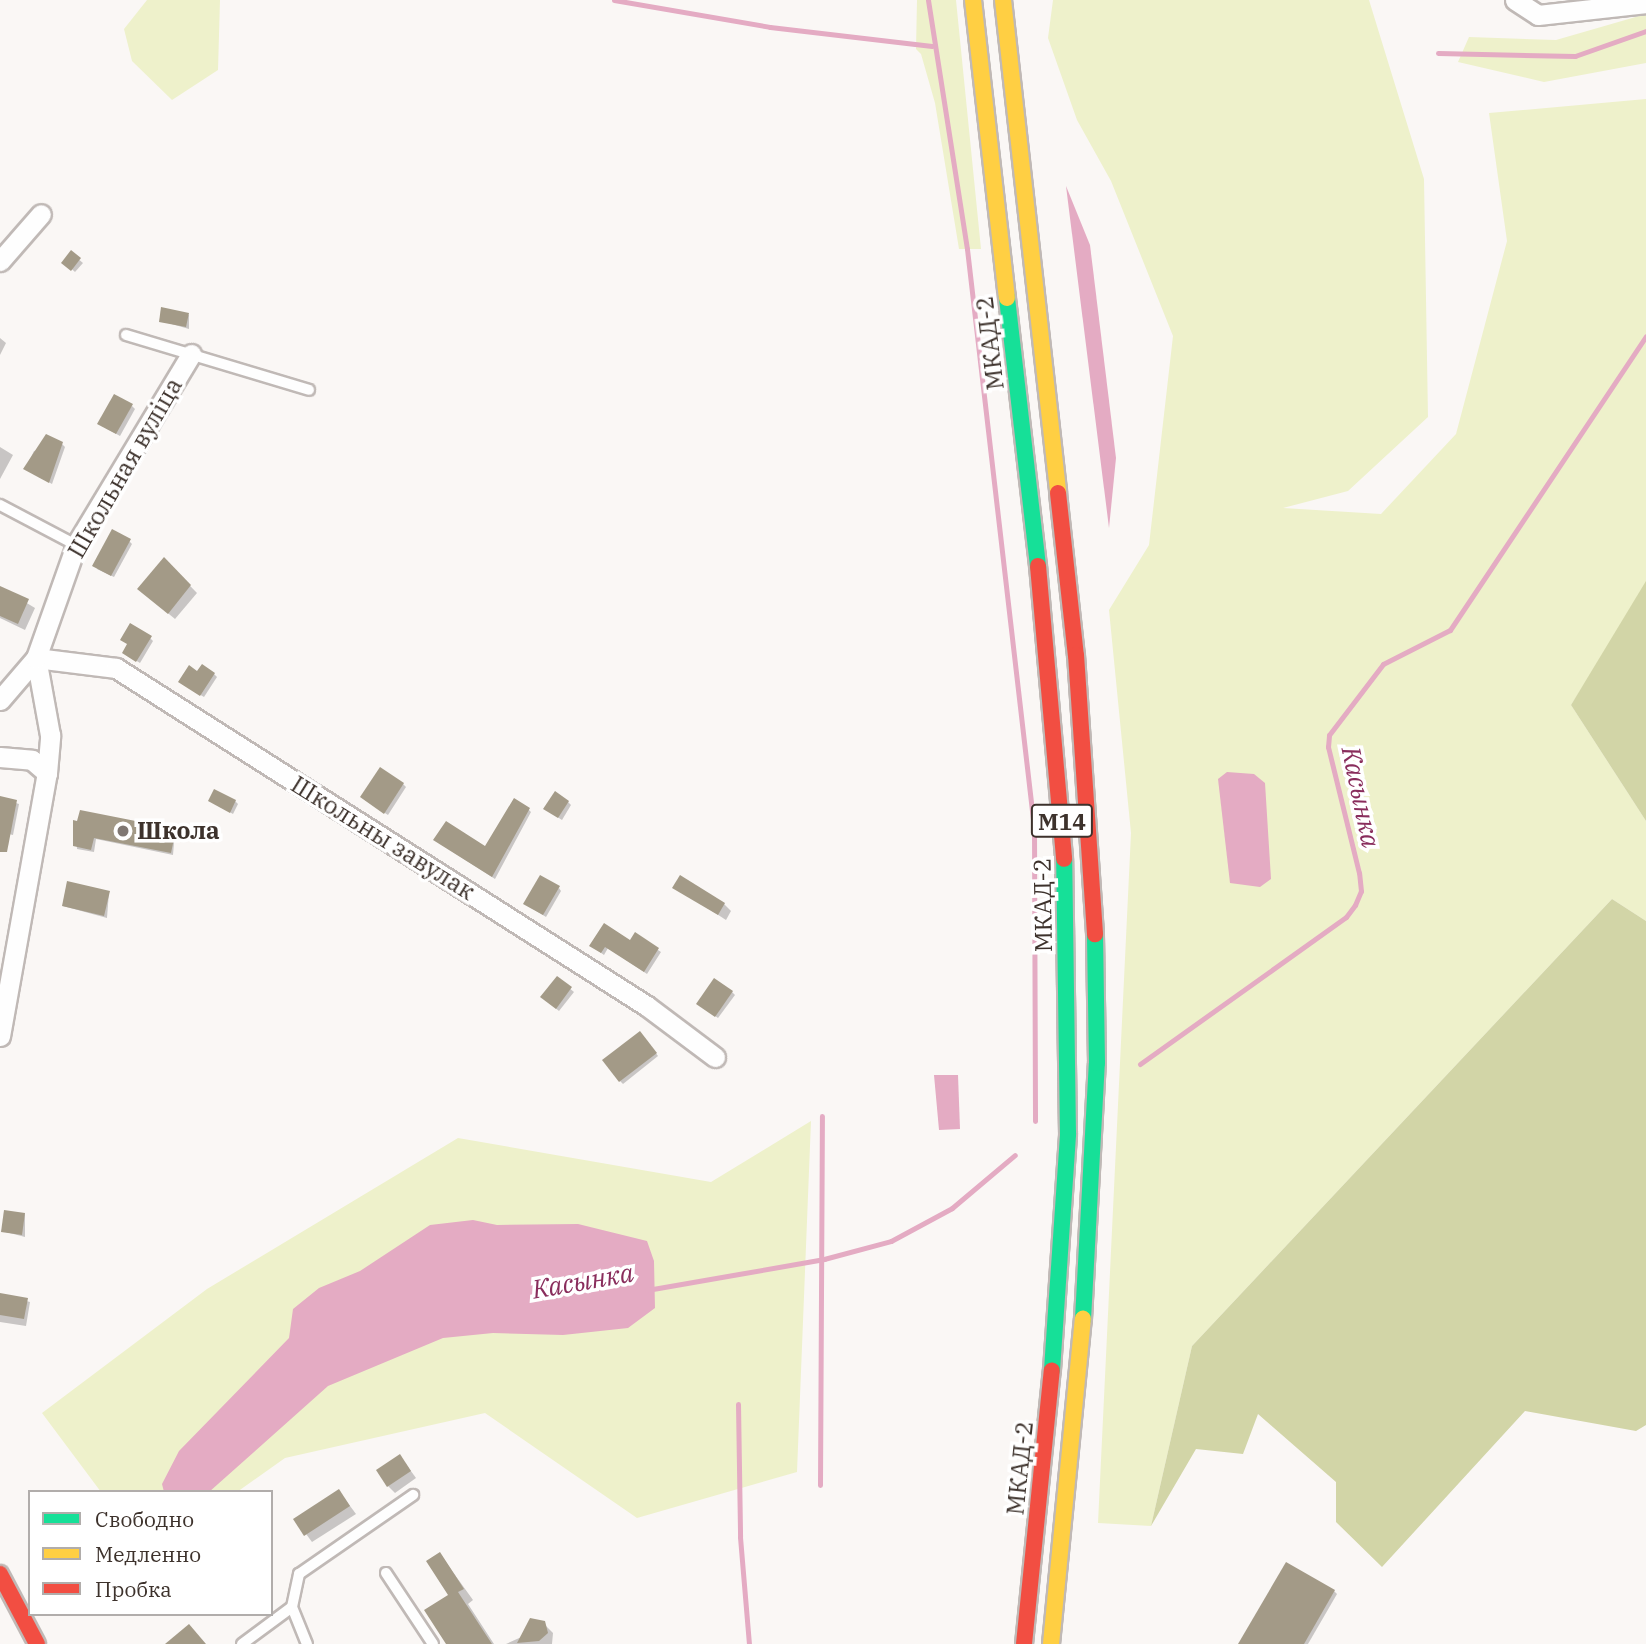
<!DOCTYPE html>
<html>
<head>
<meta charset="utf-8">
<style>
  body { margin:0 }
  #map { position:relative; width:1646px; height:1644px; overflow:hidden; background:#faf7f5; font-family:"IBM Plex Serif",serif }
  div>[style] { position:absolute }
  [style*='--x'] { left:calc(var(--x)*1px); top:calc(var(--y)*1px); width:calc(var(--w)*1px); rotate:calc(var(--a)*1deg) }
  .green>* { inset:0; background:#eef1cb }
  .forest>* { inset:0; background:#d2d5a7 }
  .water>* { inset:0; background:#e4abc3 }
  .shadow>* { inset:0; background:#0003 }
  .stream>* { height:5px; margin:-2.5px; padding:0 2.5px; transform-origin:2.5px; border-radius:2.5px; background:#e4abc3 }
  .building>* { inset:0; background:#a39a87 }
  .roads { filter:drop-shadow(2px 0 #c0b9b6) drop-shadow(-2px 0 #c0b9b6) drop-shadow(0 2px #c0b9b6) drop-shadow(0 -2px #c0b9b6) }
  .lane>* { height:10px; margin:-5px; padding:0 5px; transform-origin:5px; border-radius:5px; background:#fefefe }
  .street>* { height:19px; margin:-9.5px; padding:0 9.5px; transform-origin:9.5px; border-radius:9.5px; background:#fefefe }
  .fast>* { height:16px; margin:-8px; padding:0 8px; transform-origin:8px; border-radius:8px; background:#16e098 }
  .slow>* { height:16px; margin:-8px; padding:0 8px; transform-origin:8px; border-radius:8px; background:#ffcf43 }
  .jam>* { height:16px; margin:-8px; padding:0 8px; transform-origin:8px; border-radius:8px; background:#f24e42 }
  .dots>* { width:19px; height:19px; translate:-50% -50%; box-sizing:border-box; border:4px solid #fff; border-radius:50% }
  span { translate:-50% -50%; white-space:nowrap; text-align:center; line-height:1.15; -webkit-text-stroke:7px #fff; paint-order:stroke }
  .shield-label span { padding:2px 5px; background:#fff; border:2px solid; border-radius:5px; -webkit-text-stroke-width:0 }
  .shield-label { font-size:23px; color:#3d322c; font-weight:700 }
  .street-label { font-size:24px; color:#3d322c }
  .poi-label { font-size:24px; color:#3d322c; font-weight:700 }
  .left { translate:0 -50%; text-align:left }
  .water-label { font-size:26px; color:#892d5c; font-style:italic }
  .legend { position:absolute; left:28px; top:1490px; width:245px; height:126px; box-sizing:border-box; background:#fff; border:2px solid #b1adab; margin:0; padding:9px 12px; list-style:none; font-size:21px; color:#3d322c }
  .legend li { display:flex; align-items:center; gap:14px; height:35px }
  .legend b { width:35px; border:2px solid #b1adab }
</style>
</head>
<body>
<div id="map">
  <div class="green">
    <i style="clip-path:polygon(147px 0,220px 0,218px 70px,172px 100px,132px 61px,124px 29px)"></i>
    <i style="clip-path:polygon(917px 0,956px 0,981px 249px,959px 249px,935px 103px,921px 54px,916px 49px)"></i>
    <i style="clip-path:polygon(1053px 0,1369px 0,1424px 179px,1428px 417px,1348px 491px,1283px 508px,1381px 514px,1456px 434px,1507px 241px,1489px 113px,1646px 99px,1646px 587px,1571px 705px,1646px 821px,1646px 921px,1612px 899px,1192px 1346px,1151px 1526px,1098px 1523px,1131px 833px,1109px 610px,1149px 545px,1173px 336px,1111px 181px,1077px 120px,1048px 38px)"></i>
    <i style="clip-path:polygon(1646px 14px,1646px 63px,1544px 82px,1458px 62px,1469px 37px,1556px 40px)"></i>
    <i style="clip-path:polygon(811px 1121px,797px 1472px,637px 1518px,485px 1413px,285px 1458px,237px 1492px,101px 1492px,42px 1413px,207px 1289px,458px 1138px,711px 1182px)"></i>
  </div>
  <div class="forest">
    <i style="clip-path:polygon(1646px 581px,1646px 821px,1571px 705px)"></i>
    <i style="clip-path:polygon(1612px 899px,1646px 921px,1646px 1425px,1636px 1431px,1525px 1411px,1382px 1567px,1336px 1522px,1336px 1482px,1258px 1414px,1243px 1454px,1196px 1449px,1151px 1526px,1192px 1346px)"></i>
  </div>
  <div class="water">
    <i style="clip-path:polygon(1066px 186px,1090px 245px,1116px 458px,1109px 528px)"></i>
    <i style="clip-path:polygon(1227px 772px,1254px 774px,1265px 783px,1271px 879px,1260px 887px,1230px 883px,1218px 779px)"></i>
    <i style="clip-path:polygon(934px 1075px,958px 1075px,960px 1129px,939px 1130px)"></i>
    <i style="clip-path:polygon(473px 1220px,497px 1225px,578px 1224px,647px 1241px,654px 1261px,655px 1308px,628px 1328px,563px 1335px,493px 1333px,443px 1338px,328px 1386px,209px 1492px,164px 1492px,162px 1484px,179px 1451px,289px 1338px,293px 1309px,319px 1288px,360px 1271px,430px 1225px)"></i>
  </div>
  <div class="shadow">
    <i style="clip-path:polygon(71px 253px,83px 263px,75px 272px,64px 262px)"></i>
    <i style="clip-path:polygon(189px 315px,189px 329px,161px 321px)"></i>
    <i style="clip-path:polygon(0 338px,6px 343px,0 355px)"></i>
    <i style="clip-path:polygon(132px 406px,135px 409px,120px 436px,102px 426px)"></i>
    <i style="clip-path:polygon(62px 444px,65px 447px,52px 484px,25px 469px,34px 451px)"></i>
    <i style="clip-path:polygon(0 447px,13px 455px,0 479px)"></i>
    <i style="clip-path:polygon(129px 541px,132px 544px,114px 577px,97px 569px)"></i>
    <i style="clip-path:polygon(164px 559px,197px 593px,175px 619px,147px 596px)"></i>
    <i style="clip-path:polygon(2px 588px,35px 608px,25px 630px,0 618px)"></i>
    <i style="clip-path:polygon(150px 638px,153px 641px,140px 663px,127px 655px)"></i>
    <i style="clip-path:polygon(214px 674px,217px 677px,204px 697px,184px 685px)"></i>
    <i style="clip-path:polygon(403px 784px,406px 787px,388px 815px,365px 800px)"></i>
    <i style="clip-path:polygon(0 798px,19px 804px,13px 835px,0 832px)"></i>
    <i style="clip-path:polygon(210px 801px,235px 801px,238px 804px,233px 814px)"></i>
    <i style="clip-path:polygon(568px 802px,571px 805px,562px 820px,548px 811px)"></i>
    <i style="clip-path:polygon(528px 809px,531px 812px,495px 879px,439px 843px,485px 848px)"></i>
    <i style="clip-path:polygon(75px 822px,175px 831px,173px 855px,96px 839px,94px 852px,77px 849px)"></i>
    <i style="clip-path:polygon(675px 887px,724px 904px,731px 911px,726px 920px)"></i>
    <i style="clip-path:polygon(559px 888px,561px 891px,546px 917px,528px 906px)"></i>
    <i style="clip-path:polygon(109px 892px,107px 918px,63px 906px)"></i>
    <i style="clip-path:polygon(635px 935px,661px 952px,647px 974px,608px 948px,604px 955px,594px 948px,630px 943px)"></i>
    <i style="clip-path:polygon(557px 978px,574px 992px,559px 1011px,545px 1000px)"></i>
    <i style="clip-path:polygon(732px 992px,735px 995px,718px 1018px,701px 1006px)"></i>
    <i style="clip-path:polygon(643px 1036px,658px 1056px,623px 1084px,620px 1081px)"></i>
    <i style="clip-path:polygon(25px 1214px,25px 1237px,2px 1231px)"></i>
    <i style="clip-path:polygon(0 1294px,30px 1302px,26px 1326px,0 1322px)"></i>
    <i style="clip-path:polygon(400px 1456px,416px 1478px,395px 1493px,388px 1486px)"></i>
    <i style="clip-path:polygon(339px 1491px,356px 1514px,312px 1542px,295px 1519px)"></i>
    <i style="clip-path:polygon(440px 1554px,473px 1600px,468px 1604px,494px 1644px,448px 1644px,450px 1595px)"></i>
    <i style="clip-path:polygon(1334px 1591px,1337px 1594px,1308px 1644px,1240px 1644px)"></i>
    <i style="clip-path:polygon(546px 1626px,553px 1633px,552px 1644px,506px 1644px)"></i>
  </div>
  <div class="stream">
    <i style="--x:614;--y:0;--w:158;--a:9.8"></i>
    <i style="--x:770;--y:27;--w:163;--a:6.7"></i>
    <i style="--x:928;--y:0;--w:252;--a:81.1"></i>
    <i style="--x:967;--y:249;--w:583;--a:83.4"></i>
    <i style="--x:1034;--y:828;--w:293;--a:89.8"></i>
    <i style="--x:1438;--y:53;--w:137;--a:1.3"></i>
    <i style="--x:1575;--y:56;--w:75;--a:-19.4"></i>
    <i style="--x:1140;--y:1064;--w:253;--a:-35.5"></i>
    <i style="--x:1346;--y:917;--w:15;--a:-53"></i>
    <i style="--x:1355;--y:905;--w:15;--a:-67"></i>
    <i style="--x:1361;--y:891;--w:18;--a:-96"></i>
    <i style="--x:1359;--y:873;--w:130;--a:-103.8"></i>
    <i style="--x:1328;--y:747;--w:12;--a:-85"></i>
    <i style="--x:1329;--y:735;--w:89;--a:-52.7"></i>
    <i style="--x:1383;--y:664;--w:75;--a:-26.9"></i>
    <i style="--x:1450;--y:630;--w:353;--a:-56.3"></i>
    <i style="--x:647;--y:1290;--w:180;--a:-9.9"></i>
    <i style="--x:824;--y:1259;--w:69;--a:-15"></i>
    <i style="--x:891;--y:1241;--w:69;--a:-28.4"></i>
    <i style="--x:952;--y:1208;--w:82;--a:-40.1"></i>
    <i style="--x:738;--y:1404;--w:133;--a:89.1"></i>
    <i style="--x:740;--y:1537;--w:107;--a:85.2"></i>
    <i style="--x:820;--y:1485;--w:369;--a:-89.7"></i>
  </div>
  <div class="building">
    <i style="clip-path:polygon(71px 250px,81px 258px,71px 271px,61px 263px)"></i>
    <i style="clip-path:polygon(161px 307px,189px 313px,186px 327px,159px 322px)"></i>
    <i style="clip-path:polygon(114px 394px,133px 404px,116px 434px,97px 424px)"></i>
    <i style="clip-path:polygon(46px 434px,63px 442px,49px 483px,23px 469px)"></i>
    <i style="clip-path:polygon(112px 529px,131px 539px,111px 576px,92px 566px)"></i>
    <i style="clip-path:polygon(164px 557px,191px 585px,168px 614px,137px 589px)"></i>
    <i style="clip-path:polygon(0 586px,29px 599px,18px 624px,0 616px)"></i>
    <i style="clip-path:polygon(130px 623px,152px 636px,136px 662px,122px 653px,127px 644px,120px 640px)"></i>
    <i style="clip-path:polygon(202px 664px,215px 673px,200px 696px,178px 682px,189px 665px,197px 671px)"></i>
    <i style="clip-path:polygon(380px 767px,404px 783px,384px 814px,360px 797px)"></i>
    <i style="clip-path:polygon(214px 789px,236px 800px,230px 813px,208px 801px)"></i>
    <i style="clip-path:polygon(555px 791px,569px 801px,558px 818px,543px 809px)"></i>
    <i style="clip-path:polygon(0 796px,17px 800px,7px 852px,0 852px)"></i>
    <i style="clip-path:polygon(514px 798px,530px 808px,492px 877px,433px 840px,446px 821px,485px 846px)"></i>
    <i style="clip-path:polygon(80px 810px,176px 829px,171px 853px,94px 838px,91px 850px,73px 846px,73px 820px,77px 821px)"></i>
    <i style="clip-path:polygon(540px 875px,560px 886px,543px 915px,523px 904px)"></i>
    <i style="clip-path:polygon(680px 875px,725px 903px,718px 915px,672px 888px)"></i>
    <i style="clip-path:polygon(67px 881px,110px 891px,104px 916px,62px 906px)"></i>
    <i style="clip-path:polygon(604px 923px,630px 940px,635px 932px,659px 948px,644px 972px,605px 947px,601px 953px,589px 946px)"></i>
    <i style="clip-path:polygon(557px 976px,572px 987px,556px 1009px,540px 997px)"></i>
    <i style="clip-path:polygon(714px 978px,733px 991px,715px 1017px,696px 1004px)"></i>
    <i style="clip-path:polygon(640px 1031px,657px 1053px,619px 1082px,602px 1060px)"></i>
    <i style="clip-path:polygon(4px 1210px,25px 1213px,22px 1235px,1px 1232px)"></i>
    <i style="clip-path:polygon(0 1293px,28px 1298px,24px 1319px,0 1315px)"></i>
    <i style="clip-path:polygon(400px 1454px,411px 1471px,387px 1487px,376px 1470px)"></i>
    <i style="clip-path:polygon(339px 1489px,350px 1506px,304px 1536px,293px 1519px)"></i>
    <i style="clip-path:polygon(440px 1552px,464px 1589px,458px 1592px,492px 1644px,446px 1644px,424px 1610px,448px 1595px,426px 1561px)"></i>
    <i style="clip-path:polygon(1286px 1562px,1335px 1590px,1304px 1644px,1238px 1644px)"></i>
    <i style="clip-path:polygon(530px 1618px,545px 1621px,548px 1633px,539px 1641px,517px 1643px)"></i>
    <i style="clip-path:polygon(189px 1624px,206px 1644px,165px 1644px)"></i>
  </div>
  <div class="roads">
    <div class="lane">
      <i style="--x:126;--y:335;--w:191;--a:16.7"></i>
      <i style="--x:0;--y:505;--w:86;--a:27.8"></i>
      <i style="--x:386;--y:1573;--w:85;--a:56.5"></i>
      <i style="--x:292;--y:1607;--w:34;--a:-78"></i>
      <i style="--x:299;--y:1574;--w:139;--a:-34.7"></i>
      <i style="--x:242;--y:1644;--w:62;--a:-36.5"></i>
      <i style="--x:292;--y:1607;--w:40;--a:68"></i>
    </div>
    <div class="street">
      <i style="--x:1515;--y:0;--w:27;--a:33"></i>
      <i style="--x:1538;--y:15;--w:109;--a:-6.3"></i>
      <i style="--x:0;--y:261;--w:62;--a:-48.9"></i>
      <i style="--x:36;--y:658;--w:81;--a:7.1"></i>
      <i style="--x:116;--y:668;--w:629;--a:32.48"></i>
      <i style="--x:647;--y:1006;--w:85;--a:36.9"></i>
      <i style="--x:0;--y:700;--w:55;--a:-49.4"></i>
      <i style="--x:0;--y:757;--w:32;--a:5"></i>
      <i style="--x:32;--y:760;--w:20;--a:41"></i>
      <i style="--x:0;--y:1036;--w:267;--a:-79.9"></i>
      <i style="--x:47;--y:773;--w:38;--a:-85"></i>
      <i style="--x:50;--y:735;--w:78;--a:-100.3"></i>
      <i style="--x:36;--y:658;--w:120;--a:-70.5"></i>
      <i style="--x:76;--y:545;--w:223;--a:-58.9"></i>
    </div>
    <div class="fast">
      <i style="--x:1007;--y:298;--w:270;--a:83.4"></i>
      <i style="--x:1083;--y:1319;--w:256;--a:-86.9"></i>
      <i style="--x:1097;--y:1063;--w:129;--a:-90.9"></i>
      <i style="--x:1052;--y:1370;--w:237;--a:-86.1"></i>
      <i style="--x:1068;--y:1134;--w:275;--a:-90.8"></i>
    </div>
    <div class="slow">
      <i style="--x:973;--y:0;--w:300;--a:83.5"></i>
      <i style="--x:1003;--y:0;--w:496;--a:83.6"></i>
      <i style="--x:1051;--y:1644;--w:327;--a:-84.4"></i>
    </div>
    <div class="jam">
      <i style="--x:1058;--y:493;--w:163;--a:83.7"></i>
      <i style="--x:1076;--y:655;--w:280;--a:86.1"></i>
      <i style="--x:1038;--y:566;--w:294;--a:84.9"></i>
      <i style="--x:0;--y:1574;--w:79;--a:62.1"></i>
      <i style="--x:1024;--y:1644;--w:275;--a:-84.2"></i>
    </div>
  </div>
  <div class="dots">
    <i style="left:123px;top:831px;background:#7f7772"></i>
  </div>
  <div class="shield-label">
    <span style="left:1062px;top:821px">М14</span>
  </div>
  <div class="street-label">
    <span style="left:990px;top:343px;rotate:-97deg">МКАД-2</span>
    <span style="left:125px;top:468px;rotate:-60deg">Школьная вуліца</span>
    <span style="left:383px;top:838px;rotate:32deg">Школьны завулак</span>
    <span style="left:1043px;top:905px;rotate:-91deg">МКАД-2</span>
    <span style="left:1020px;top:1468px;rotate:-84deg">МКАД-2</span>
  </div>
  <div class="poi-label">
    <span class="left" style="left:137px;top:831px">Школа</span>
  </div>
  <div class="water-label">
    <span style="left:1361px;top:797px;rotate:78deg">Касынка</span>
    <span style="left:583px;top:1281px;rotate:-10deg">Касынка</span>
  </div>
  <ul class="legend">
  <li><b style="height:9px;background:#16e098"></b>Свободно</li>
  <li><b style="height:9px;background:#ffcf43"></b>Медленно</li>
  <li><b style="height:9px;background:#f24e42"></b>Пробка</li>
  </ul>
</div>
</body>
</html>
